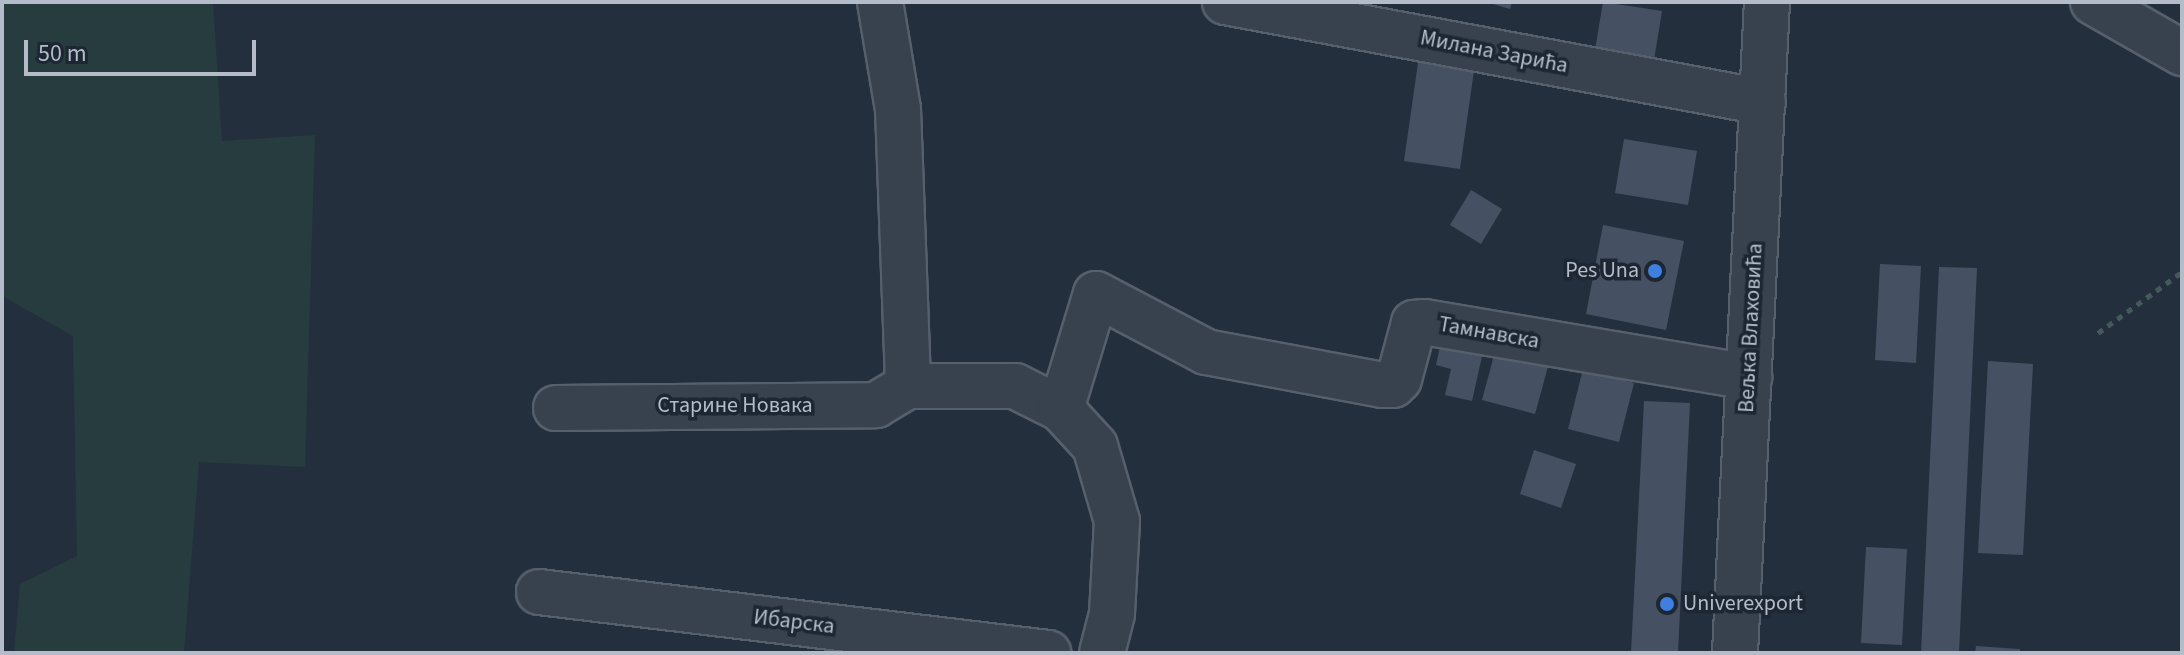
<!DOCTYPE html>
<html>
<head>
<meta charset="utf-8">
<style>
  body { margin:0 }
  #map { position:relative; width:2184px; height:655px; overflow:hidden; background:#242f3e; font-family:"Source Sans 3",sans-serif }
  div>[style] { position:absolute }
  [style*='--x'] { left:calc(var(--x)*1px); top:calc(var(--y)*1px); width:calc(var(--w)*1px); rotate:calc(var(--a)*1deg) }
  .green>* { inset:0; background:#263c3f }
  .building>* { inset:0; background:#455162 }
  .path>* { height:5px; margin-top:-2.5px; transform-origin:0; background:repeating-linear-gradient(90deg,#44595c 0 6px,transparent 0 12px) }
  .roads { filter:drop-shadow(2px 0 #565f6c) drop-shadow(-2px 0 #565f6c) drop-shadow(0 2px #565f6c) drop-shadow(0 -2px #565f6c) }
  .minor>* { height:44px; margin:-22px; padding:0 22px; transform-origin:22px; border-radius:22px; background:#38414e }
  .dots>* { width:22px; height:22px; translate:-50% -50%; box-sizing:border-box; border:4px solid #1d2633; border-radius:50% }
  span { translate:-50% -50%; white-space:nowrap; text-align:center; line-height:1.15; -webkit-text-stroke:7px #1d2633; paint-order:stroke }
  .street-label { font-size:22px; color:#b4bcc9 }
  .poi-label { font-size:22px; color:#b4bcc9 }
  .right { translate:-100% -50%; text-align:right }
  .left { translate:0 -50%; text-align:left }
  .frame { position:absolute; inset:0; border:4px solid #b4bcc9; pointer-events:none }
  .scale { position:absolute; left:24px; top:40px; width:232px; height:36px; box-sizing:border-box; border:4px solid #b4bcc9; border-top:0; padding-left:10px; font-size:24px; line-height:28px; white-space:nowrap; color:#b4bcc9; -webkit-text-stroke:6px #1d2633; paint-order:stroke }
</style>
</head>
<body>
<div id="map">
  <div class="green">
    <i style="clip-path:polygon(2px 2px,213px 2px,222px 141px,315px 135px,305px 467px,199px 462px,184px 653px,14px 653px,20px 584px,77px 556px,73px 336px,2px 296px)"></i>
  </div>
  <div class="building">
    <i style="clip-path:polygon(1486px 2px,1512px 2px,1510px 9px)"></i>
    <i style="clip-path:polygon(1603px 2px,1662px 11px,1654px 60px,1595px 50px)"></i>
    <i style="clip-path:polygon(1419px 56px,1475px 64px,1460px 169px,1404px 161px)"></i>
    <i style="clip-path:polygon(1624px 139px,1697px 151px,1688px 205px,1615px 193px)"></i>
    <i style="clip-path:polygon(1471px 190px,1502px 209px,1481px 244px,1450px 225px)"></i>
    <i style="clip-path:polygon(1603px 225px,1684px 241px,1666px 330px,1586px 314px)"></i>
    <i style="clip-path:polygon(1880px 264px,1921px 266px,1916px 363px,1875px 360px)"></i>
    <i style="clip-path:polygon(1939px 267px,1977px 268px,1959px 653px,1921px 653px)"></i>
    <i style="clip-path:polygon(1441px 342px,1483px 352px,1472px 401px,1445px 395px,1451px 369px,1436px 365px)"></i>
    <i style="clip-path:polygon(1496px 348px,1549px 363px,1535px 414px,1482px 400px)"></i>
    <i style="clip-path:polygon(1988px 361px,2033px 364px,2023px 555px,1978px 553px)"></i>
    <i style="clip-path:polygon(1583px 369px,1634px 383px,1619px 442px,1568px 429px)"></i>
    <i style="clip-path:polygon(1644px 401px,1690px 403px,1678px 653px,1631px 653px)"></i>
    <i style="clip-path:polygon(1534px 450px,1576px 464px,1561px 508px,1520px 494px)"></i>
    <i style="clip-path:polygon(1866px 547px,1907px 549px,1902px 645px,1861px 643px)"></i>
    <i style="clip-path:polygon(1976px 646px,2020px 649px,2020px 653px,1975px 653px)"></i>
  </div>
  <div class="path">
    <i style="--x:2098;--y:333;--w:104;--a:-36"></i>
  </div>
  <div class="roads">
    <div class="minor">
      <i style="--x:880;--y:2;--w:109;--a:80.5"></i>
      <i style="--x:898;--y:109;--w:277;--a:87.9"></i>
      <i style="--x:908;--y:386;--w:107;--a:0"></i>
      <i style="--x:1015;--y:386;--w:51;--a:26.6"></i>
      <i style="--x:1061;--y:409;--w:50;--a:47.4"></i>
      <i style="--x:1095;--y:446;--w:78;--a:73.7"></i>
      <i style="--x:1117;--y:521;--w:93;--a:93.1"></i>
      <i style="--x:1112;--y:614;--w:40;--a:104.4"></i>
      <i style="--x:1225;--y:2;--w:547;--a:10.53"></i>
      <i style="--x:2093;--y:2;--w:103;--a:29.8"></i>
      <i style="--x:556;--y:408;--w:320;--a:-0.5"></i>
      <i style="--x:876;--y:405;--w:37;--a:-31"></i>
      <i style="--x:1061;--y:409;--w:120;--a:-73.1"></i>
      <i style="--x:1096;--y:294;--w:124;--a:27.8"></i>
      <i style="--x:1206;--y:352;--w:179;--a:10.6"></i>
      <i style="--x:1382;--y:385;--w:11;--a:0"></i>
      <i style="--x:1393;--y:385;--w:8;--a:-45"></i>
      <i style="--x:1399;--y:379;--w:58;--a:-75"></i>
      <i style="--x:1414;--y:323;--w:10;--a:-6"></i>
      <i style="--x:1424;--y:322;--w:330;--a:9.6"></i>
      <i style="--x:539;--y:592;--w:513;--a:6.83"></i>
      <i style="--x:1735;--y:653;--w:652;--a:-87.19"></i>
    </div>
  </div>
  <div class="dots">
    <i style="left:1655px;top:271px;background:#3f7fe0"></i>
    <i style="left:1667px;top:604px;background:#3f7fe0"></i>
  </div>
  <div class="street-label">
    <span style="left:1494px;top:52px;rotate:11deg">Милана Зарића</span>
    <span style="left:1751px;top:328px;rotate:-87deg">Вељка Влаховића</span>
    <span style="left:1489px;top:333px;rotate:10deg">Тамнавска</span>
    <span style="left:735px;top:406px">Старине Новака</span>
    <span style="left:794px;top:622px;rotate:7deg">Ибарска</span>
  </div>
  <div class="poi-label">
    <span class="right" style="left:1639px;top:271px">Pes Una</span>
    <span class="left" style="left:1683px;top:604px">Univerexport</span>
  </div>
  <div class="frame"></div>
  <div class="scale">50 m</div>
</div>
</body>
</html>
